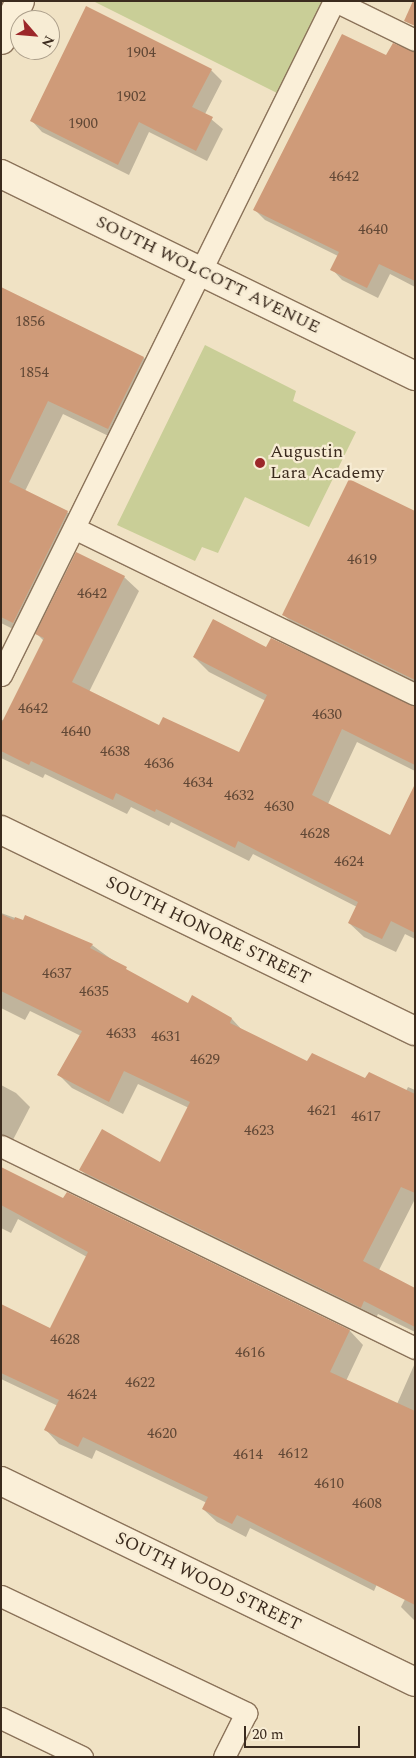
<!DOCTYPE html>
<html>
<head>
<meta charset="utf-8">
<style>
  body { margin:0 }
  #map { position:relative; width:416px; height:1758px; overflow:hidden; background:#f0e2c4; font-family:Spectral,serif }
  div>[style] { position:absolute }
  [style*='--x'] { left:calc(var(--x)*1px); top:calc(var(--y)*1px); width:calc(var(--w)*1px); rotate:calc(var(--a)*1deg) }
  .green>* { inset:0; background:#c9ce97 }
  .shadow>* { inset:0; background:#0003 }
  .building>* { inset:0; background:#cf9b79 }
  .roads { filter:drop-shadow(1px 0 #8b735a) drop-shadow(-1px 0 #8b735a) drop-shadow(0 1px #8b735a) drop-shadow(0 -1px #8b735a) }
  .service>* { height:21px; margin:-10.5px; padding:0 10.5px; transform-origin:10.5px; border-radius:10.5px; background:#faefd8 }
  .minor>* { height:28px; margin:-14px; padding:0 14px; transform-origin:14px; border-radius:14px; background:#faefd8 }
  .secondary>* { height:28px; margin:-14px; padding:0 14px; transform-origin:14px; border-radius:14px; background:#faefd8 }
  .dots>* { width:14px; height:14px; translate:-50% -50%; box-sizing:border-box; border:2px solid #f7ecd4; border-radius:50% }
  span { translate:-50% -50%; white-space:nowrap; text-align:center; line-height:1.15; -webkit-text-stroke:4.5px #f7ecd4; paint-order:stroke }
  .number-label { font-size:15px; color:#604735 }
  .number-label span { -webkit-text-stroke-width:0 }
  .street-label { font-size:18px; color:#3b2b1e }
  .poi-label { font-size:18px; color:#3b2b1e }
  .left { translate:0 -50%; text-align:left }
  .frame { position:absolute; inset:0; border:2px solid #3b2b1e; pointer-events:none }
  .north { position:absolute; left:10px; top:10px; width:50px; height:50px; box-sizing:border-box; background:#f7ecd4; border:1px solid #ac9f8b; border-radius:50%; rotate:117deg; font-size:14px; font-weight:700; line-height:20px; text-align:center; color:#3b2b1e }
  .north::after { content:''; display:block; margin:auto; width:18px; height:22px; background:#9c272a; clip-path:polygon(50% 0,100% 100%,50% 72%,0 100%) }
  .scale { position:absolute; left:244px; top:1726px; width:116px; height:22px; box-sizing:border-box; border:2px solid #3b2b1e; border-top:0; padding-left:6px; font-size:15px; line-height:18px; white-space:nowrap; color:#3b2b1e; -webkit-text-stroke:4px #f7ecd4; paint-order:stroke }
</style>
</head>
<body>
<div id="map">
  <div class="green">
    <i style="clip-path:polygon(93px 1px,322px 1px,277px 93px)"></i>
    <i style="clip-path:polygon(205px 345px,296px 391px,293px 401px,356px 432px,309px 527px,245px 497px,218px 553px,202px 547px,195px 561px,117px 525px)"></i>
  </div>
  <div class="shadow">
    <i style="clip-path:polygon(386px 57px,415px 188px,415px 287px,390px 274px,378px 298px,342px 280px,332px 269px,338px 256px,265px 220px,254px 209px)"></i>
    <i style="clip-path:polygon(211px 70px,222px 81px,205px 114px,223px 129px,207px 161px,149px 132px,129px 175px,42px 132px,32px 121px)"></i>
    <i style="clip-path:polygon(1px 288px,144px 358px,158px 372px,123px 443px,63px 414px,25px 491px,67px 512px,82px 526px,27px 636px,1px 623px)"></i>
    <i style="clip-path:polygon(415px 512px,415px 686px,298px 629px,284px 615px)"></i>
    <i style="clip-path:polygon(124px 577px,139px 591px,89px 692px,160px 727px,239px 754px,266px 701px,209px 672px,194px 657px,267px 649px,415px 706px,415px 771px,357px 742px,328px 804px,391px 837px,415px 787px,415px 939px,405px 934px,396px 952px,364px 937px,349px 923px,357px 907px,253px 854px,249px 861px,171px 822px,169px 826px,131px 807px,127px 814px,45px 774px,43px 778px,1px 758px,1px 719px,4px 721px,44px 641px,37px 634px)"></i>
    <i style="clip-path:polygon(1px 913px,92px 945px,133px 975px,188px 1004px,192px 997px,232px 1019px,243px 1031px,308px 1063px,406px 1091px,408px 1087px,415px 1090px,415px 1199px,379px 1270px,415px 1289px,415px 1332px,378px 1314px,375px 1320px,94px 1183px,81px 1170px,160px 1163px,189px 1108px,138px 1084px,123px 1114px,72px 1088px,58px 1074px,81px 1036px,30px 1011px,25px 1020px,1px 1008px)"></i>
    <i style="clip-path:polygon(1px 1085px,16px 1093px,30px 1107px,1px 1163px)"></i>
    <i style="clip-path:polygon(1px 1168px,63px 1200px,67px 1194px,350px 1331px,363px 1345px,346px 1381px,397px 1404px,415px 1363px,415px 1496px,374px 1591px,250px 1528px,246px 1537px,217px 1522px,203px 1509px,207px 1503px,96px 1450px,92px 1459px,59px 1444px,46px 1430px,58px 1406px,1px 1379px,1px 1306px,51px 1330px,87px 1257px,18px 1219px,11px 1233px,1px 1228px)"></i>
    <i style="clip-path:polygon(415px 1580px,415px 1621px,401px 1607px)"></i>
  </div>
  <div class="building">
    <i style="clip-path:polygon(413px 1px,415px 1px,415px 26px,404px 21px)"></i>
    <i style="clip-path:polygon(86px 6px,212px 69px,192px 107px,213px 117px,196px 151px,139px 122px,118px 165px,30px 121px)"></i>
    <i style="clip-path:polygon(342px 34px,386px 55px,393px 43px,415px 52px,415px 281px,379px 264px,367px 288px,330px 270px,339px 252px,253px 210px)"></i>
    <i style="clip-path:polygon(1px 287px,144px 357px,108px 429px,48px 401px,9px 482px,68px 511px,13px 623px,1px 617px)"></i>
    <i style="clip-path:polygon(349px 479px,415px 511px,415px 680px,282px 615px)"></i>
    <i style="clip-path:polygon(76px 552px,125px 576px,72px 682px,159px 725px,163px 717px,239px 752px,267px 695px,193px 657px,213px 619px,266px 647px,271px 638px,415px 706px,415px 765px,342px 729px,312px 795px,390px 835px,415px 784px,415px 933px,391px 921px,382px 939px,348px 923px,358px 902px,238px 841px,235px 848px,156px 809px,155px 812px,116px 793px,113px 800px,31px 761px,29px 765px,1px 751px,1px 724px,44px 638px,35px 634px)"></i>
    <i style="clip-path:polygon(1px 914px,14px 920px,15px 917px,23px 920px,25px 915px,93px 944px,90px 948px,127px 967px,126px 969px,188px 1003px,192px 995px,232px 1018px,230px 1023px,307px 1061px,312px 1053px,365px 1078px,369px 1072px,415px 1094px,415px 1193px,401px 1187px,363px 1261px,415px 1288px,415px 1327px,364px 1301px,361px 1308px,79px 1170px,102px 1129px,160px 1162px,190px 1102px,124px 1071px,109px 1102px,57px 1075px,82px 1031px,1px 991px)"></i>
    <i style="clip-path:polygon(1px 1167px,63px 1198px,67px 1192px,350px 1330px,330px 1372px,415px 1411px,415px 1605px,237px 1515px,232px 1524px,202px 1509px,208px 1497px,83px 1437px,78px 1447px,44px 1430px,59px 1400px,1px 1373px,1px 1304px,50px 1328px,88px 1252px,1px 1205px)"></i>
  </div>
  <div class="roads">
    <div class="service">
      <i style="--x:335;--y:1;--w:89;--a:26"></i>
      <i style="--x:74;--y:528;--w:379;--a:26"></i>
      <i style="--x:1;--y:675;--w:752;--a:-63.71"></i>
      <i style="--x:1;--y:1146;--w:461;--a:26"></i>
      <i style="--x:1;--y:1596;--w:272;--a:25.5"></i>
      <i style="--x:246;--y:1713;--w:49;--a:116.6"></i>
      <i style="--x:1;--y:1718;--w:90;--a:25.7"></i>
    </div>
    <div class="minor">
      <i style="--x:1;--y:174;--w:461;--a:26"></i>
      <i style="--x:1;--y:830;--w:460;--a:25.9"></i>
      <i style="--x:1;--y:1481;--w:460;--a:25.9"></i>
    </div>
    <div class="secondary">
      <i style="--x:1;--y:40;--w:43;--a:-64"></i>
    </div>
  </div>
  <div class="dots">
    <i style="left:260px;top:463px;background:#9c272a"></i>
  </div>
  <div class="number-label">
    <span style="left:141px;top:53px">1904</span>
    <span style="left:131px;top:97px">1902</span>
    <span style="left:83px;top:124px">1900</span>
    <span style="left:344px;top:177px">4642</span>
    <span style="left:373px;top:230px">4640</span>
    <span style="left:30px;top:322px">1856</span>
    <span style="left:34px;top:373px">1854</span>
    <span style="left:362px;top:560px">4619</span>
    <span style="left:92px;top:594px">4642</span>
    <span style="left:33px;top:709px">4642</span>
    <span style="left:327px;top:715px">4630</span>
    <span style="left:76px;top:732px">4640</span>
    <span style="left:115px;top:752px">4638</span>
    <span style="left:159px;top:764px">4636</span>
    <span style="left:198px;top:783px">4634</span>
    <span style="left:239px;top:796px">4632</span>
    <span style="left:279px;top:807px">4630</span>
    <span style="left:315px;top:834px">4628</span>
    <span style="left:349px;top:862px">4624</span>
    <span style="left:57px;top:974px">4637</span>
    <span style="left:94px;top:992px">4635</span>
    <span style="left:121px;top:1034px">4633</span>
    <span style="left:166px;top:1037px">4631</span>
    <span style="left:205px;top:1060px">4629</span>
    <span style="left:322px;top:1111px">4621</span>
    <span style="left:366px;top:1117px">4617</span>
    <span style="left:259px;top:1131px">4623</span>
    <span style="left:65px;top:1340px">4628</span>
    <span style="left:250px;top:1353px">4616</span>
    <span style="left:140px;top:1383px">4622</span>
    <span style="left:82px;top:1395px">4624</span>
    <span style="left:162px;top:1434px">4620</span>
    <span style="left:293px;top:1454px">4612</span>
    <span style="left:248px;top:1455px">4614</span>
    <span style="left:329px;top:1484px">4610</span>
    <span style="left:367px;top:1504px">4608</span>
  </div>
  <div class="street-label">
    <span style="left:208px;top:275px;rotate:26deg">SOUTH WOLCOTT AVENUE</span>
    <span style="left:208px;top:931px;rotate:26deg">SOUTH HONORE STREET</span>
    <span style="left:208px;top:1582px;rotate:26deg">SOUTH WOOD STREET</span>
  </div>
  <div class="poi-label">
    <span class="left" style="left:270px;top:463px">Augustin<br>Lara Academy</span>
  </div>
  <div class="frame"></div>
  <div class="north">N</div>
  <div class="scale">20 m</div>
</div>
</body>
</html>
